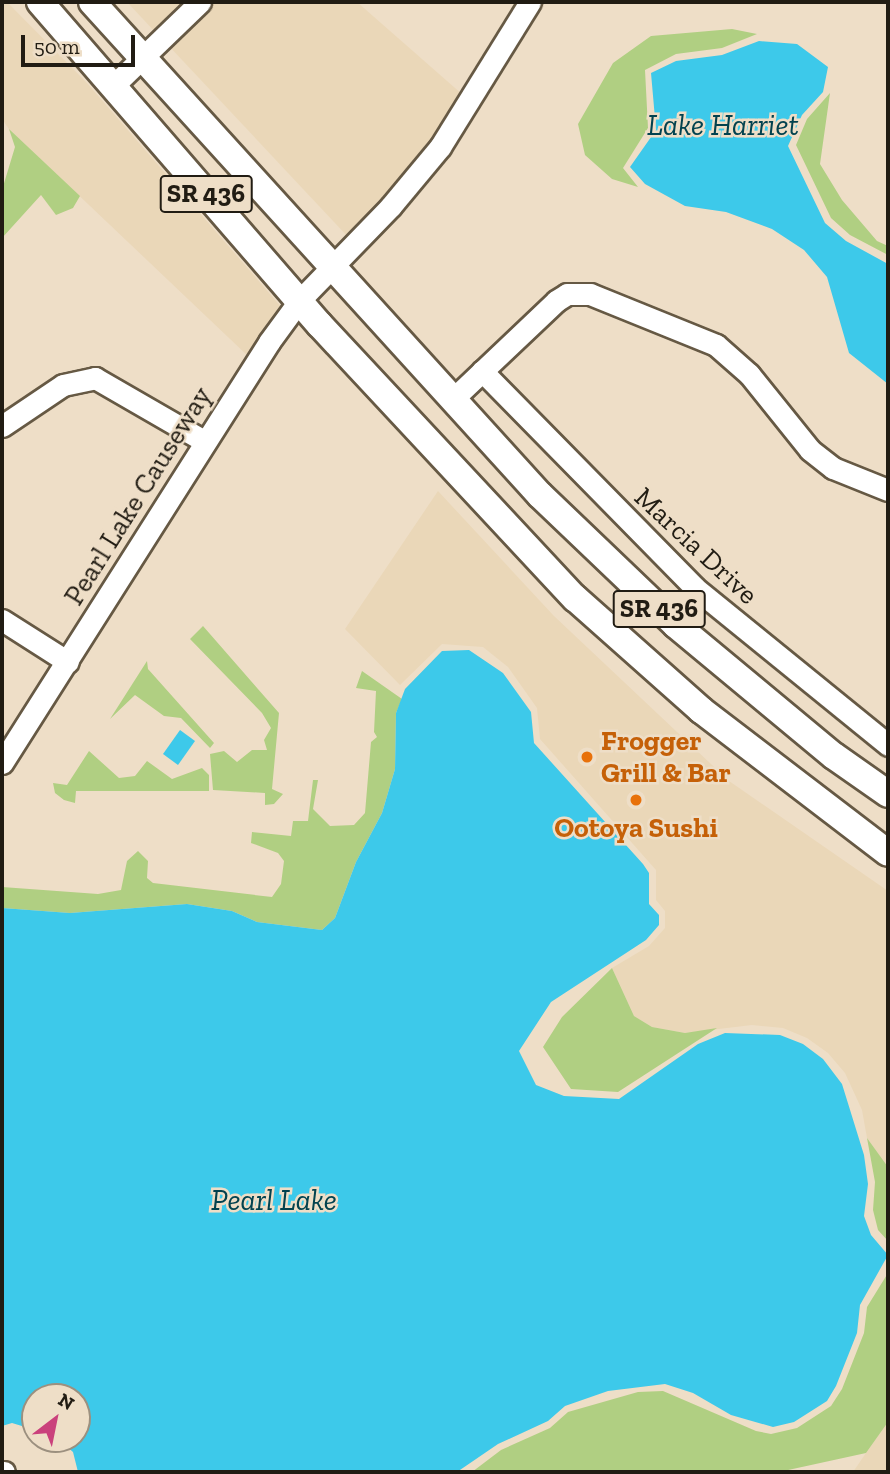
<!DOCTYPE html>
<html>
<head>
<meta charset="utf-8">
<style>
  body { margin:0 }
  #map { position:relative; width:890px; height:1474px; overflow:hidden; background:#eedec7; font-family:"Zilla Slab",serif }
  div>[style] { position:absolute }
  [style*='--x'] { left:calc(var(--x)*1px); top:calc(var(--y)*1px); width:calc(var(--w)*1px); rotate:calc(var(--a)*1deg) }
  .built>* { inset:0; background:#ead7b8 }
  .green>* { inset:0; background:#b0cf82 }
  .water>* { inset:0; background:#3dc9ea }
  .roads { filter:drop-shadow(2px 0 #665944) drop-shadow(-2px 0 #665944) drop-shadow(0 2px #665944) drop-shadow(0 -2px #665944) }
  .minor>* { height:21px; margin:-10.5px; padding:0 10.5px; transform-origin:10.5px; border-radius:10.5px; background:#fff }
  .major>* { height:26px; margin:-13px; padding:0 13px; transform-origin:13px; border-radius:13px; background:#fff }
  .dots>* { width:19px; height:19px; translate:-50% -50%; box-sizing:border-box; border:4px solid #eedec7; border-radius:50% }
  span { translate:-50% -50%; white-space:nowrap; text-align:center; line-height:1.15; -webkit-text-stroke:5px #eedec7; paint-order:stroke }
  .shield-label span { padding:2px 5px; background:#eedec7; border:2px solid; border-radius:5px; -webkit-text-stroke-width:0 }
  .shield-label { font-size:26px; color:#211c13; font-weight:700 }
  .street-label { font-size:28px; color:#211c13 }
  .food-label { font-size:28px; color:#c56008; font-weight:700 }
  .left { translate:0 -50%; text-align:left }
  .water-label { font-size:30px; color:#02424f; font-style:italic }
  .frame { position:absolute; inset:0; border:4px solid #211c13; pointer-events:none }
  .north { position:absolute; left:21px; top:1383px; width:70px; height:70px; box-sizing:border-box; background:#eedec7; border:2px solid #9c907f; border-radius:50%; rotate:32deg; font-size:19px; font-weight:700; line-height:28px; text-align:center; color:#211c13 }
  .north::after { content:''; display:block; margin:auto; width:24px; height:32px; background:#ca417c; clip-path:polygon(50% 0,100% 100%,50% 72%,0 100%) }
  .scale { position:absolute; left:21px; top:35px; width:114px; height:32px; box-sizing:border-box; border:4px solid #211c13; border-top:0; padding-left:9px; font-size:21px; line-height:24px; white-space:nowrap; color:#211c13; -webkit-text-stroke:5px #eedec7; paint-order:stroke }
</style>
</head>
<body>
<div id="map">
  <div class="built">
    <i style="clip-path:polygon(2px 2px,7px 2px,87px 83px,283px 309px,249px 357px,9px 129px,2px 119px)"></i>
    <i style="clip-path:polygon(127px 2px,189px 2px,157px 34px)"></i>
    <i style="clip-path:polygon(211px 2px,357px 2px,463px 95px,433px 142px,349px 238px,168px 45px)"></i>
    <i style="clip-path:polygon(438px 491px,554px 616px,729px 781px,888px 891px,888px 1167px,867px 1138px,862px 1110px,845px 1073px,828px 1053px,807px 1038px,783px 1028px,752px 1025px,685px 1033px,652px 1027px,634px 1016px,612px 968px,649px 946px,665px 928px,665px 911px,656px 900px,656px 870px,540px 739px,537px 708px,508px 667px,483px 647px,442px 644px,400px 685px,345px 629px)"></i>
    <i style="clip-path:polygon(888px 1422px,888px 1472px,853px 1472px,866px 1453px)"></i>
  </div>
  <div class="green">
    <i style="clip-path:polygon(732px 29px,757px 34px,722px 48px,676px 54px,645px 70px,648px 128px,623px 168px,638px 187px,612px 179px,585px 155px,578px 124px,613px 63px,651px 36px)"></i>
    <i style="clip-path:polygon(830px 93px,820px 164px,842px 200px,877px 241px,888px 246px,888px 255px,850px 235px,831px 218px,796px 145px,807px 119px)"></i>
    <i style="clip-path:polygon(9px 129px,80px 196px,73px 208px,56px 215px,41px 195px,2px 238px,2px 190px,15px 147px)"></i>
    <i style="clip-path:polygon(203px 626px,279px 713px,272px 789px,283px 794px,274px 804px,265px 805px,265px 793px,213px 790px,210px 754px,224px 751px,237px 762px,252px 750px,267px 750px,264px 740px,271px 728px,262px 713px,190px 639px)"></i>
    <i style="clip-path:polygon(147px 661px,148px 669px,214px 743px,210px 748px,181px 718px,164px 716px,135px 695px,110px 719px)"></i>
    <i style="clip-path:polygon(362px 671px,402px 699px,396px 713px,395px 769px,382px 813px,356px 862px,335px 918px,322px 930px,257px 922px,232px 911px,187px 904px,70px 913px,2px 908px,2px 887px,98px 894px,121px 890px,127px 861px,138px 851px,148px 861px,147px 878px,153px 883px,272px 897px,281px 884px,284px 861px,278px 853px,251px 843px,252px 832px,291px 836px,293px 821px,308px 821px,313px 780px,318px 780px,313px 809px,330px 826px,354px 825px,365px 813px,371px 742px,377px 737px,374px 732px,376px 691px,356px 688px)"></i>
    <i style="clip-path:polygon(89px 751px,119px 778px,135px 776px,147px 761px,172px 779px,202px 768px,209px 775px,209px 791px,76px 791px,75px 803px,64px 800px,55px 793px,53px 783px,67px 785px)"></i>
    <i style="clip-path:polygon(612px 968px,634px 1016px,652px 1027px,685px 1033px,717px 1028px,618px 1092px,571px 1089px,543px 1047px,562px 1017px)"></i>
    <i style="clip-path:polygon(867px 1138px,888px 1167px,888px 1241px,878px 1230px,873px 1210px,875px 1182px)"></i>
    <i style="clip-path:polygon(888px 1273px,888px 1422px,866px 1453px,779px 1472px,472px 1472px,501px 1450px,550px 1428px,568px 1412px,638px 1392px,663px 1391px,756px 1431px,771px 1434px,797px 1428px,831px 1406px,842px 1389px,864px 1333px,867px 1307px)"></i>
  </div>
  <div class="water">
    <i style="clip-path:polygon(759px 41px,797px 44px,828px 67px,823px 92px,802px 115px,788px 146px,825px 223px,846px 241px,888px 264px,888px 384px,849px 353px,827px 277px,804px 250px,772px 229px,726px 212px,685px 206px,645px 184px,630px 167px,656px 130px,651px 73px,676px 61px,722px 55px)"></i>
    <i style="clip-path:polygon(469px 650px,503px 673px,531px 712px,534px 743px,643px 864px,649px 873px,649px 904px,659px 915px,659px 925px,646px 940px,551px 1002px,519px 1051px,536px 1085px,564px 1096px,619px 1099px,698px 1044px,725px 1033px,780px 1035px,803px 1044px,823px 1059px,842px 1084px,864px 1155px,868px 1184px,864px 1216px,871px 1235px,888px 1255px,860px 1305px,857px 1333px,836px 1386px,827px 1401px,794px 1422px,773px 1427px,731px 1415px,693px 1393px,665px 1384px,608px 1391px,565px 1406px,548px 1421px,498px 1444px,457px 1472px,78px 1472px,73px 1452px,58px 1439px,77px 1439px,77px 1397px,35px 1397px,35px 1430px,12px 1423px,2px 1426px,2px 908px,70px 913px,187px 904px,232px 911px,257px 922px,322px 930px,335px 918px,356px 862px,382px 813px,395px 769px,396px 713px,405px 689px,442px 651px)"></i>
    <i style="clip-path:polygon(180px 730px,195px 741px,178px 765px,163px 754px)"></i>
  </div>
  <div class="roads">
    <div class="minor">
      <i style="--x:113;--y:86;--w:121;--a:-44"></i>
      <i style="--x:482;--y:371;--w:304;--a:45.5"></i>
      <i style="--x:695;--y:588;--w:249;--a:39.1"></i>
      <i style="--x:455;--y:397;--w:139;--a:-43.5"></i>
      <i style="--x:556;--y:301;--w:13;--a:-32"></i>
      <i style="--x:567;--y:294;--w:23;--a:0"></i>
      <i style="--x:590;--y:294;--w:136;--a:22"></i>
      <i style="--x:716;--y:345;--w:44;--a:41.3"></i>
      <i style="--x:749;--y:374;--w:97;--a:51.2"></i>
      <i style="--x:810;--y:450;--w:29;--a:38"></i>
      <i style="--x:833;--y:468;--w:59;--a:21.8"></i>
      <i style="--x:2;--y:426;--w:73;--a:-33.9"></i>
      <i style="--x:63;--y:385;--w:33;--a:-12"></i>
      <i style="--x:95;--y:378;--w:126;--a:30"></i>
      <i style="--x:2;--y:620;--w:78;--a:32.5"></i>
      <i style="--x:2;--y:763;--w:499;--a:-57.6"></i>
      <i style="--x:269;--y:342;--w:51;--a:-53.8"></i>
      <i style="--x:299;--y:301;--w:132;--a:-45.9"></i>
      <i style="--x:391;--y:206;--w:77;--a:-50.3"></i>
      <i style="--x:440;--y:147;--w:171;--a:-58.2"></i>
      <i style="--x:2;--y:1472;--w:2;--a:0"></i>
    </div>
    <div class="major">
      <i style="--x:40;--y:2;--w:427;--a:49.1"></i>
      <i style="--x:320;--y:325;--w:374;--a:47"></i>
      <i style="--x:575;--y:598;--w:169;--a:41.6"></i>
      <i style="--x:701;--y:710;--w:235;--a:37.4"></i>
      <i style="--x:92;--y:2;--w:666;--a:47.74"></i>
      <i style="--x:540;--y:495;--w:188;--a:43.7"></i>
      <i style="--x:676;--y:625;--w:205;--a:39.7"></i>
      <i style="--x:834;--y:756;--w:66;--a:35.1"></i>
    </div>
  </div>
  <div class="dots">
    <i style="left:587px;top:757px;background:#e8710a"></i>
    <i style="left:636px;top:800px;background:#e8710a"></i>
  </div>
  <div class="shield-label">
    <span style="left:206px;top:194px">SR 436</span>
    <span style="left:659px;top:609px">SR 436</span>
  </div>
  <div class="street-label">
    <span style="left:138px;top:496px;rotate:-58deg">Pearl Lake Causeway</span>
    <span style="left:696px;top:546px;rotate:43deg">Marcia Drive</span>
  </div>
  <div class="food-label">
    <span class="left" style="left:601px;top:757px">Frogger<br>Grill &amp; Bar</span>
    <span style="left:636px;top:828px">Ootoya Sushi</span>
  </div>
  <div class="water-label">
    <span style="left:723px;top:125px">Lake Harriet</span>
    <span style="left:274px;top:1200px">Pearl Lake</span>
  </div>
  <div class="frame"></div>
  <div class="north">N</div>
  <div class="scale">50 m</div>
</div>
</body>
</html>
